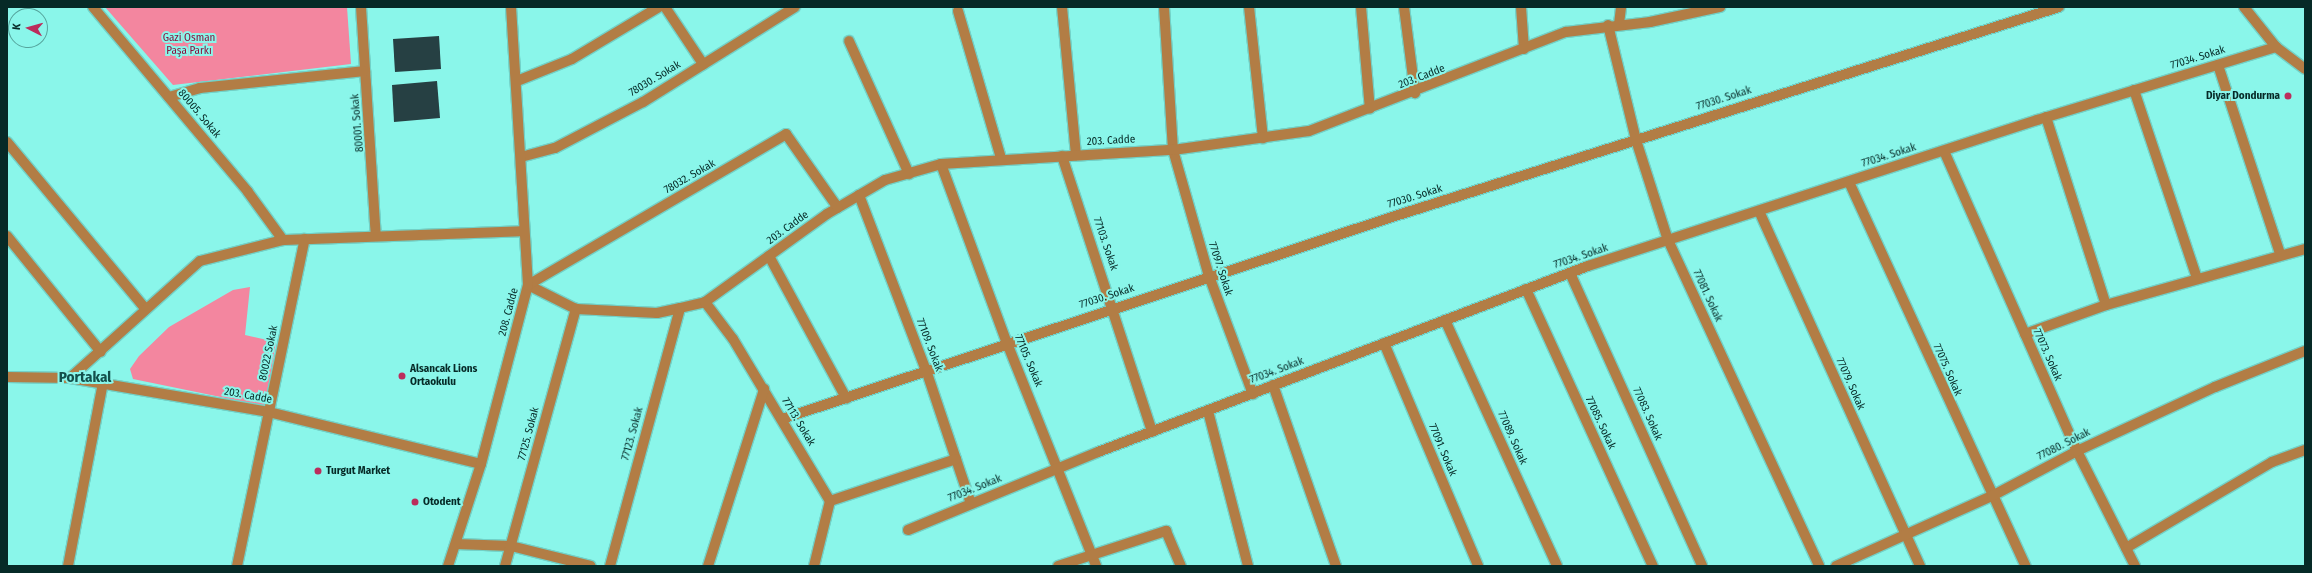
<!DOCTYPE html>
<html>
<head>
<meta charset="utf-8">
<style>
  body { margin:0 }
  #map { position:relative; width:2312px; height:573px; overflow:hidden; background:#8af6ea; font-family:"Fira Sans Condensed",sans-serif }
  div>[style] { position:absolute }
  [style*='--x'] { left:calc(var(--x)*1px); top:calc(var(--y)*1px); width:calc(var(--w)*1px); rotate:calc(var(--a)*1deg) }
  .green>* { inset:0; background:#f3869f }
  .building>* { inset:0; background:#264043 }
  .roads { filter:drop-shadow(1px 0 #72d1c7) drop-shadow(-1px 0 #72d1c7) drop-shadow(0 1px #72d1c7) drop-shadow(0 -1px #72d1c7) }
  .minor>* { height:10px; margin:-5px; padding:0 5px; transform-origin:5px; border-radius:5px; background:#b27d45 }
  .dots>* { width:11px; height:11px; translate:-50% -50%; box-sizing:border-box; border:2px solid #8af6ea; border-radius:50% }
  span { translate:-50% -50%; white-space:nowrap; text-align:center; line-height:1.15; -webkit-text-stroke:4px #8af6ea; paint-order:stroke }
  .park-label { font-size:11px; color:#87123d }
  .street-label { font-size:11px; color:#062a27 }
  .poi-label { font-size:11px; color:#062a27; font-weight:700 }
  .right { translate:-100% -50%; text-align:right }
  .left { translate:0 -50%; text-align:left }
  .district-label { font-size:15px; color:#13504b; font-weight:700 }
  .frame { position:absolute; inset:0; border:8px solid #062a27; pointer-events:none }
  .north { position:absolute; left:8px; top:8px; width:40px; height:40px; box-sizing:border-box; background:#8af6ea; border:1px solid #55a49c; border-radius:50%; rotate:276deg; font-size:11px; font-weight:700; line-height:16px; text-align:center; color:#062a27 }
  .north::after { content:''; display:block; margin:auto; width:14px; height:18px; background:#bb2d5c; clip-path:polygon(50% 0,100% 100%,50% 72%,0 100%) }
</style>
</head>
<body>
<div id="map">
  <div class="green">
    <i style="clip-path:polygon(105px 7px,347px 7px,351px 64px,173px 85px)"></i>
    <i style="clip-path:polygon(250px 287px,245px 335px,276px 342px,265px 406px,133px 379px,130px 369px,139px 356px,169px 327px,233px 290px)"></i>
  </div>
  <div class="building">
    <i style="clip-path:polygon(439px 36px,441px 69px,395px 72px,393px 39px)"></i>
    <i style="clip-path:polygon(437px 81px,440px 118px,394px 122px,392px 85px)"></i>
  </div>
  <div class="roads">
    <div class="minor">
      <i style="--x:93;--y:7;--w:241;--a:50"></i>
      <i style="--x:248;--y:192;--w:59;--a:53.9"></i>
      <i style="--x:361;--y:7;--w:229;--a:86.3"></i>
      <i style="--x:665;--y:7;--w:69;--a:56.3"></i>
      <i style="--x:1062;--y:7;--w:149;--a:84.6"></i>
      <i style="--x:1164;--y:7;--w:143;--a:86.4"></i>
      <i style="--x:1173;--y:150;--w:131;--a:74.1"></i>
      <i style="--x:1209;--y:276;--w:126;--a:69.6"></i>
      <i style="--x:1249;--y:7;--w:132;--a:83.9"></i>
      <i style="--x:1361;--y:7;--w:102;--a:85"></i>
      <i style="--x:1404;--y:7;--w:87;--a:82.7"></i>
      <i style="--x:1521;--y:7;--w:42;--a:85.9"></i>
      <i style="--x:2244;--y:7;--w:51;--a:51.3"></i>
      <i style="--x:2276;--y:47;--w:36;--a:37"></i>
      <i style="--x:958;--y:11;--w:153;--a:73.7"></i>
      <i style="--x:1619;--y:24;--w:17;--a:-83"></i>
      <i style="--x:1608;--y:25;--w:118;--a:76.3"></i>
      <i style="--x:1636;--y:140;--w:105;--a:72.3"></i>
      <i style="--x:1668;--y:240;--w:359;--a:65.1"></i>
      <i style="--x:849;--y:41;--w:146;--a:65.7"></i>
      <i style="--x:2218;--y:65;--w:199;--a:71.8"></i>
      <i style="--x:517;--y:81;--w:59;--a:-21.8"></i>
      <i style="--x:572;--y:59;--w:101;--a:-30.9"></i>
      <i style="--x:2134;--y:90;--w:198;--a:71.5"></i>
      <i style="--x:169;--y:97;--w:32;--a:-16"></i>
      <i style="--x:200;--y:88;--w:166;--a:-5.9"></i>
      <i style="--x:2046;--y:117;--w:197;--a:72.3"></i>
      <i style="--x:7;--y:142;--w:216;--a:50.3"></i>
      <i style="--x:1944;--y:151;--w:328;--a:66.1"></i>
      <i style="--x:2077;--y:451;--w:129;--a:63.2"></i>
      <i style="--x:1062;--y:156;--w:290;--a:71.9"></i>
      <i style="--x:521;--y:157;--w:35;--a:-15"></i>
      <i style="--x:555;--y:148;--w:99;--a:-27.6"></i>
      <i style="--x:643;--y:102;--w:179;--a:-32"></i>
      <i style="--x:941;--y:164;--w:191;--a:69.8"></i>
      <i style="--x:1007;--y:343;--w:240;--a:68.2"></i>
      <i style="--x:1849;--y:182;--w:423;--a:65.3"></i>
      <i style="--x:859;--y:195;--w:187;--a:69.1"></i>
      <i style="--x:926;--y:370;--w:141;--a:71.4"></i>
      <i style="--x:1759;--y:211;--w:390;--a:65.6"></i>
      <i style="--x:7;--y:236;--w:149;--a:51"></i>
      <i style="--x:769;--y:256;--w:162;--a:61.5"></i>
      <i style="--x:1570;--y:273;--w:321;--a:65.7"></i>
      <i style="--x:528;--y:285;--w:54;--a:26.6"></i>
      <i style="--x:576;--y:309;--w:81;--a:2.8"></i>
      <i style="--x:657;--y:313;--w:24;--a:-12"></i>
      <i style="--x:680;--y:308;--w:26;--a:-13"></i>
      <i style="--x:705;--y:302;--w:150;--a:-35.8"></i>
      <i style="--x:827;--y:214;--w:67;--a:-30.4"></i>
      <i style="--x:885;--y:180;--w:58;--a:-15.9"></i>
      <i style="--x:941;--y:164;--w:232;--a:-3.5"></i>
      <i style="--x:1173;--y:150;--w:137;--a:-8"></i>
      <i style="--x:1309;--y:131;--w:275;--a:-21.1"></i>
      <i style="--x:1566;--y:32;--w:85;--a:-6.8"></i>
      <i style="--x:1650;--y:22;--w:72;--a:-12.1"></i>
      <i style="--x:528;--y:285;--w:299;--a:-30.3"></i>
      <i style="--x:786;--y:134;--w:90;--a:54.9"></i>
      <i style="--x:1526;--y:289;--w:305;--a:65.4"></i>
      <i style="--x:705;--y:302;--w:46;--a:52.9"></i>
      <i style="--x:733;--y:339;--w:189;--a:59.1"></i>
      <i style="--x:830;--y:501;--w:67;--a:103.8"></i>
      <i style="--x:1445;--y:320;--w:270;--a:65.5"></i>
      <i style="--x:2025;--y:334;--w:86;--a:-19.7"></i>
      <i style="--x:2106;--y:305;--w:207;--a:-15.7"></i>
      <i style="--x:1384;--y:343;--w:242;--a:67.1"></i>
      <i style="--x:7;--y:377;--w:63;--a:0.9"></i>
      <i style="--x:70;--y:378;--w:202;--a:9.7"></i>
      <i style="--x:269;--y:412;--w:218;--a:13.8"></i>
      <i style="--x:70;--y:378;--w:175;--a:-42"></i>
      <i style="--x:200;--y:261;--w:86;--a:-14.2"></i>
      <i style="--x:283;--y:240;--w:240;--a:-2.1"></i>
      <i style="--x:1273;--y:385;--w:192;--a:70.8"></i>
      <i style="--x:1208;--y:411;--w:160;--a:75.5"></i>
      <i style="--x:782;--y:419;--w:646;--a:-18.32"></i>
      <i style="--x:1395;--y:216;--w:696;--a:-17.47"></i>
      <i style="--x:830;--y:501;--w:133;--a:-18.4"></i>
      <i style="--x:908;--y:530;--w:205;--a:-22.3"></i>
      <i style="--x:1098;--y:452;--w:524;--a:-20.79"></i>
      <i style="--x:1588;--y:266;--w:472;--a:-18"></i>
      <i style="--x:2037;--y:120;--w:250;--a:-17"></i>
      <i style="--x:456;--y:544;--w:55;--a:2.1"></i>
      <i style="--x:511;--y:546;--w:82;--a:14"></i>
      <i style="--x:2126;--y:548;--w:169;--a:-30.5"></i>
      <i style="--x:2272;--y:462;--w:35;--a:-20"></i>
      <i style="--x:68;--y:566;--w:186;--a:-79.2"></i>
      <i style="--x:237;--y:566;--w:334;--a:-78.3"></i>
      <i style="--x:448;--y:566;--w:107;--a:-72.1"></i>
      <i style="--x:481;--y:464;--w:185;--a:-75.3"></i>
      <i style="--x:528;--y:285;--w:279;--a:-93.5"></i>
      <i style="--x:505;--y:566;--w:267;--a:-74.6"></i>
      <i style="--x:610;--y:566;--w:267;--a:-74.8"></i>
      <i style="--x:708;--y:566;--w:186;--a:-72.4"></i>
      <i style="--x:1058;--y:566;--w:114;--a:-18"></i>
      <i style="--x:1166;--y:531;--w:38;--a:67"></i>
      <i style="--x:1836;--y:566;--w:171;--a:-24.2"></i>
      <i style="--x:1992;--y:496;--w:96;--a:-27.9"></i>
      <i style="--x:2077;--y:451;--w:152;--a:-24.9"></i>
      <i style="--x:2215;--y:387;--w:97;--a:-21.8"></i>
    </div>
  </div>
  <div class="dots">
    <i style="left:2288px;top:96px;background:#bb2d5c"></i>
    <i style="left:402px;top:376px;background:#bb2d5c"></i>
    <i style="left:318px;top:471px;background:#bb2d5c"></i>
    <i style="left:415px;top:502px;background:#bb2d5c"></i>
  </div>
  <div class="park-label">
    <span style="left:189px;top:45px">Gazi Osman<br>Paşa Parkı</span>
  </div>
  <div class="street-label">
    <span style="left:2198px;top:58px;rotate:-17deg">77034. Sokak</span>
    <span style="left:1422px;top:77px;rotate:-21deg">203. Cadde</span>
    <span style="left:655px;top:79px;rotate:-31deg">78030. Sokak</span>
    <span style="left:1724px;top:99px;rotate:-18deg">77030. Sokak</span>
    <span style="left:199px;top:114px;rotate:50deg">80005. Sokak</span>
    <span style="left:358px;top:123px;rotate:-95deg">80001. Sokak</span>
    <span style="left:1111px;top:141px;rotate:-3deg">203. Cadde</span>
    <span style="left:1889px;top:156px;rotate:-18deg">77034. Sokak</span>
    <span style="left:690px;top:177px;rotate:-30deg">78032. Sokak</span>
    <span style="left:1415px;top:197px;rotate:-17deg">77030. Sokak</span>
    <span style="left:788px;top:228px;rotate:-36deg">203. Cadde</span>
    <span style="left:1105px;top:244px;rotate:71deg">77103. Sokak</span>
    <span style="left:1581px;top:257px;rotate:-19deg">77034. Sokak</span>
    <span style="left:1220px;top:269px;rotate:72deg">77097. Sokak</span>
    <span style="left:1707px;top:296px;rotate:65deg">77081. Sokak</span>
    <span style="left:1107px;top:297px;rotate:-18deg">77030. Sokak</span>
    <span style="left:509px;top:312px;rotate:-75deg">208. Cadde</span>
    <span style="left:929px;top:345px;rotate:69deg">77109. Sokak</span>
    <span style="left:269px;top:353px;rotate:-78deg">80022 Sokak</span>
    <span style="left:2047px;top:355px;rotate:66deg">77073. Sokak</span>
    <span style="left:1028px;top:361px;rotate:67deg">77105. Sokak</span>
    <span style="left:1947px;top:370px;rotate:66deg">77075. Sokak</span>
    <span style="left:1277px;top:371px;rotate:-21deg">77034. Sokak</span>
    <span style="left:1850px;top:384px;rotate:66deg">77079. Sokak</span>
    <span style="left:248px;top:396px;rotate:10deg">203. Cadde</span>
    <span style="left:1647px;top:414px;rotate:66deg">77083. Sokak</span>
    <span style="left:798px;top:422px;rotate:59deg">77113. Sokak</span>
    <span style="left:1600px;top:423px;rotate:65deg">77085. Sokak</span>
    <span style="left:529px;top:434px;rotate:-75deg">77125. Sokak</span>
    <span style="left:633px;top:434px;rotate:-75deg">77123. Sokak</span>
    <span style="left:1512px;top:438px;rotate:66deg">77089. Sokak</span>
    <span style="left:2064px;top:445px;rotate:-27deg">77080. Sokak</span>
    <span style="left:1442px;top:450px;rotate:67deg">77091. Sokak</span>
    <span style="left:975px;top:489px;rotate:-22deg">77034. Sokak</span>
  </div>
  <div class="poi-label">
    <span class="right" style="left:2280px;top:96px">Diyar Dondurma</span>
    <span class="left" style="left:410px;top:376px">Alsancak Lions<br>Ortaokulu</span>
    <span class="left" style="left:326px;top:471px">Turgut Market</span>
    <span class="left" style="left:423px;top:502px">Otodent</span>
  </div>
  <div class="district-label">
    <span style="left:85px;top:378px">Portakal</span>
  </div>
  <div class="frame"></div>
  <div class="north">K</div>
</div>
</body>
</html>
